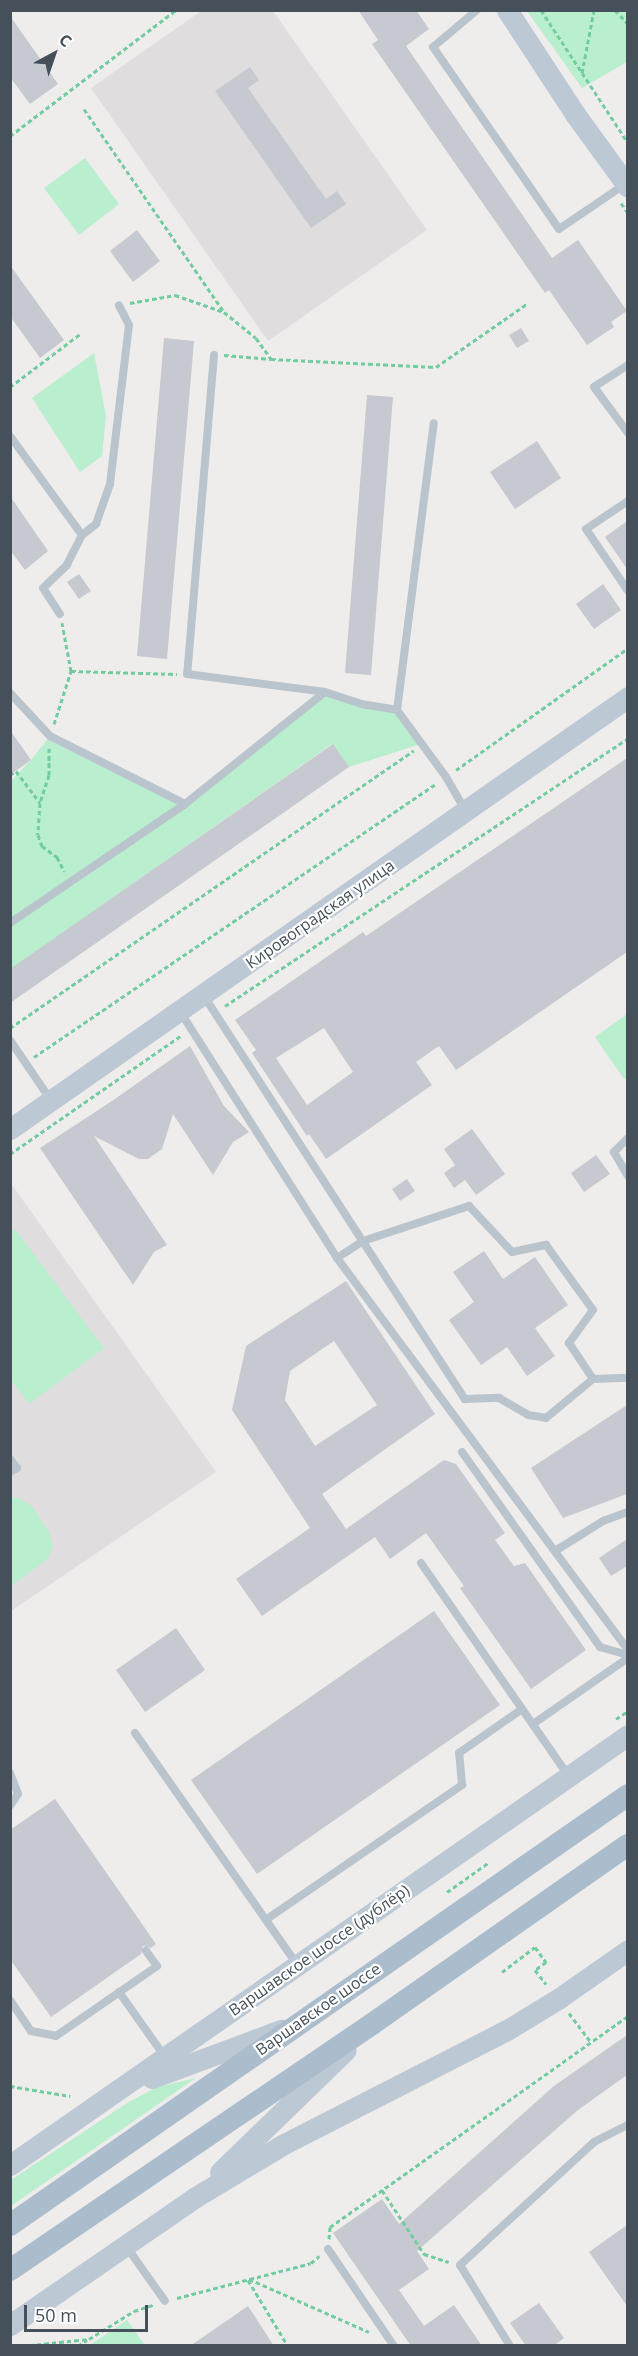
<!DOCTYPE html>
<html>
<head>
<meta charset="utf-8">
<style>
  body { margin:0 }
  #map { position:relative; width:638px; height:2356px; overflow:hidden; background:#efecec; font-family:"Open Sans",sans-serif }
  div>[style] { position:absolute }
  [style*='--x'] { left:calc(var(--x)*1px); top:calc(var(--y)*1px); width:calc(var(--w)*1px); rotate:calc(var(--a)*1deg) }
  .education>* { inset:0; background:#e0ddde }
  .green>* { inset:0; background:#b9eece }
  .building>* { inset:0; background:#c6c9cf }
  .path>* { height:3px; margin-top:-1.5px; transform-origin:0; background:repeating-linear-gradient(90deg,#71cca0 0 4.5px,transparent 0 7.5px) }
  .lane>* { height:8px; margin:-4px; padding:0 4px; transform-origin:4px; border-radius:4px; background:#bac4cc }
  .secondary>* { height:21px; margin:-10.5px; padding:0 10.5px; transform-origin:10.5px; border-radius:10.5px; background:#bcc8d4 }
  .primary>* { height:22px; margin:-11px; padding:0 11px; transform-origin:11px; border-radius:11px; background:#abbccc }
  span { translate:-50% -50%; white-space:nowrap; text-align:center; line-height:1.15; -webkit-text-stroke:4.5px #fff; paint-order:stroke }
  .street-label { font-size:16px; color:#45505a }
  .frame { position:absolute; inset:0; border:12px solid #45505a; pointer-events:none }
  .north { position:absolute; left:24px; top:24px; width:60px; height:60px; -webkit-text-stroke:4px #fff; paint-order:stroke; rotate:40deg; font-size:16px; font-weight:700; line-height:24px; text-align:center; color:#45505a }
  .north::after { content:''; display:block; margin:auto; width:21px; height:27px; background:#45505a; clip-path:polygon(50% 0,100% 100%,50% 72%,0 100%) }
  .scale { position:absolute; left:24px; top:2305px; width:124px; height:27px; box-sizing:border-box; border:3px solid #45505a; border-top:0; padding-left:8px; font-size:18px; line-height:21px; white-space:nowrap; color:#45505a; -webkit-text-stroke:4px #fff; paint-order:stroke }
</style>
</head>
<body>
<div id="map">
  <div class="education">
    <i style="clip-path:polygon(201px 11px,273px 11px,427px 230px,268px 341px,91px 88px)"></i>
    <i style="clip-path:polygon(10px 1182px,216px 1472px,11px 1611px,10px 1611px)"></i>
  </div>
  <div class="green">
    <i style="clip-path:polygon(527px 11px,627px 11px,627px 62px,582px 88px)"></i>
    <i style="clip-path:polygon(85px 158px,119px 204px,79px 235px,44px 188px)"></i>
    <i style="clip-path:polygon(94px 353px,106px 416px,102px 456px,80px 472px,32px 398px)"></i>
    <i style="clip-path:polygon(325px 692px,397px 710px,421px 744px,349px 767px,332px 744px,11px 969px,11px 781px,31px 760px,50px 736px,185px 804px)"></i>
    <i style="clip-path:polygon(627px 1014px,628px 1077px,624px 1079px,595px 1037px)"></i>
    <i style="clip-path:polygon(15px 1229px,104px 1348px,29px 1404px,11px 1380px,10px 1233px)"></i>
    <i style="clip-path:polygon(11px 1498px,19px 1498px,32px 1506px,49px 1532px,53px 1546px,48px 1559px,11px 1586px)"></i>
    <i style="clip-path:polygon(196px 2078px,108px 2139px,11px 2206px,11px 2180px,127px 2103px,157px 2087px)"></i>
    <i style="clip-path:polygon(127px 2320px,145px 2345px,90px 2345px)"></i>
  </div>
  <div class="building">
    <i style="clip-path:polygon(358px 10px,416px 10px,429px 29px,406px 46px,552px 258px,578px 240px,627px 311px,611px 322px,614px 327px,587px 345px,549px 290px,545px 293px,372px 44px,378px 40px)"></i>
    <i style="clip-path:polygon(10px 16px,58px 84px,30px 104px,10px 77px)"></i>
    <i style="clip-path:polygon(250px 67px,259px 80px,248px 88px,326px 199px,337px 191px,346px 204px,311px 228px,215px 91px)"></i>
    <i style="clip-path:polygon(137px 230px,160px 261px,133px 282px,110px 251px)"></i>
    <i style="clip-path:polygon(10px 265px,64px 340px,40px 358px,10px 316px)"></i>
    <i style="clip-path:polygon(521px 328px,529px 341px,517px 348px,509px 335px)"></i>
    <i style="clip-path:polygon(164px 338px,194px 341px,167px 659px,137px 656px)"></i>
    <i style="clip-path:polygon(367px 395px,393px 397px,371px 675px,345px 673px)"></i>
    <i style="clip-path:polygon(537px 441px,561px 478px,515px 509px,490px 472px)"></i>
    <i style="clip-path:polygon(10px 496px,48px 551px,25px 570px,10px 550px)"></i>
    <i style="clip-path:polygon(627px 521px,627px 569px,605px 537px)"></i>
    <i style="clip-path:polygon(79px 574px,91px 591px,79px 599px,67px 582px)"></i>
    <i style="clip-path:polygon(603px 584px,621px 610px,594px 629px,576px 604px)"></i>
    <i style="clip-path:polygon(10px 730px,31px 760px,10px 775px)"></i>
    <i style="clip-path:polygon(333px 744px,349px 767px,10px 1003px,10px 969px)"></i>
    <i style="clip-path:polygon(evenodd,627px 758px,627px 952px,456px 1070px,439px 1046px,416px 1062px,432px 1085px,326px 1159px,309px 1134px,307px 1136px,252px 1053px,256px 1050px,235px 1020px,363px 932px,366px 936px,627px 758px,324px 1028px,353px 1072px,307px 1105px,276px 1058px,324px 1028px)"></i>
    <i style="clip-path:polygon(190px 1046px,224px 1106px,249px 1132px,233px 1142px,213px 1175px,173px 1114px,162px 1149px,148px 1159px,139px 1159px,94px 1136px,167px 1245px,154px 1252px,133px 1285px,40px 1148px,112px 1101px)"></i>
    <i style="clip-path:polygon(472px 1129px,505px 1174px,476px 1195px,465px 1180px,454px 1188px,444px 1173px,455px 1165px,444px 1149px)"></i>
    <i style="clip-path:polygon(596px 1155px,610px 1174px,584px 1192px,571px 1173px)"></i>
    <i style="clip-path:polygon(407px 1179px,415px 1191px,400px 1201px,392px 1189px)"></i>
    <i style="clip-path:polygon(484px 1251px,503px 1279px,535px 1257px,568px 1305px,535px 1328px,555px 1356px,527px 1376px,507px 1347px,481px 1365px,449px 1320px,474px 1302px,453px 1272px)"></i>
    <i style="clip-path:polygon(evenodd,346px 1281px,435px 1414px,322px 1494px,346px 1529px,444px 1460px,456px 1464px,505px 1533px,495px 1540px,514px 1566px,525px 1563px,586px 1650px,531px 1689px,460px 1588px,464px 1586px,426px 1533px,390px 1559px,375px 1537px,262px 1616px,236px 1579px,310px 1528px,232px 1410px,246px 1346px,346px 1281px,334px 1341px,377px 1405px,315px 1446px,285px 1400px,290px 1371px,334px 1341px)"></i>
    <i style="clip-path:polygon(627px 1405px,627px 1494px,563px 1518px,531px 1468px)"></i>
    <i style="clip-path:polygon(627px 1539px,627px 1566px,611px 1576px,599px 1558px)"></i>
    <i style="clip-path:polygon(434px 1611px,500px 1705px,257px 1874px,191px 1780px)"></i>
    <i style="clip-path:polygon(176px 1628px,205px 1670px,145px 1712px,116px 1670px)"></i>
    <i style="clip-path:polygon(55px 1799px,156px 1944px,151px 1948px,143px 1946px,141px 1954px,51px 2017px,10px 1959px,10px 1830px)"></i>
    <i style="clip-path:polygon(627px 2035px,627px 2075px,578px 2110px,417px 2251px,429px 2269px,399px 2290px,424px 2326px,454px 2305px,482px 2346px,411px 2346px,333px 2233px,382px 2199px,399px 2224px,554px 2086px)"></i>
    <i style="clip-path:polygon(627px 2225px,627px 2306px,589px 2252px)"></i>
    <i style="clip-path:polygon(539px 2303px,564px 2338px,553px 2346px,526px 2346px,510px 2323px)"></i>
    <i style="clip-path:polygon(248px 2306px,274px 2346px,190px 2346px)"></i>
  </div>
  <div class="path">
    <i style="--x:541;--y:10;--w:159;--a:56.8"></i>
    <i style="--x:615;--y:10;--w:19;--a:47"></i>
    <i style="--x:582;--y:73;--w:64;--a:-79.2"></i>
    <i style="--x:84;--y:109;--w:247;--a:55.4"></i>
    <i style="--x:10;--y:136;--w:208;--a:-37.2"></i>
    <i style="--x:621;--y:203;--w:12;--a:55"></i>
    <i style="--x:130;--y:303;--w:46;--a:-10.1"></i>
    <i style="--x:175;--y:295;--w:52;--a:19.1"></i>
    <i style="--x:224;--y:312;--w:41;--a:39.1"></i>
    <i style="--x:256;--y:338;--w:26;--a:54"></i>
    <i style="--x:271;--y:359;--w:165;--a:2.8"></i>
    <i style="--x:436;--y:367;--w:112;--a:-34.8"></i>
    <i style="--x:224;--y:355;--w:47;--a:4.9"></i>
    <i style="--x:10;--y:387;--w:88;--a:-37.1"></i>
    <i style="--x:71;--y:671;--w:106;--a:1.6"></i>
    <i style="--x:54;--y:724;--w:56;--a:-72.2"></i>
    <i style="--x:71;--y:671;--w:49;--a:-100.6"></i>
    <i style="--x:49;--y:748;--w:27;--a:90"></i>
    <i style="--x:49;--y:775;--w:29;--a:108"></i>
    <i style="--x:40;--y:803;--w:32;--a:94"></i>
    <i style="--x:38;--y:835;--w:12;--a:70"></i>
    <i style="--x:42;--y:846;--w:19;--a:36"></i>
    <i style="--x:57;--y:857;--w:16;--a:63"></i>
    <i style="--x:456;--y:770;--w:211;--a:-35.3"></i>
    <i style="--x:10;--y:775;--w:7;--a:-34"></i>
    <i style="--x:16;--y:771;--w:40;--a:53"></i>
    <i style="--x:225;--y:1006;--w:484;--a:-33.6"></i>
    <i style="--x:10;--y:1028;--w:490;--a:-34.5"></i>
    <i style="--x:34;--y:1057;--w:486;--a:-34.2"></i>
    <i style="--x:10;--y:1154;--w:209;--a:-34.7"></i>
    <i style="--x:616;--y:1719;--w:14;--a:-34"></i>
    <i style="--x:447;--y:1892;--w:50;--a:-35.3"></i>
    <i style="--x:502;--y:1972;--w:41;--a:-37.1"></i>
    <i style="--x:535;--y:1947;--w:19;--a:54"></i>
    <i style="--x:546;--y:1962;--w:14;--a:144"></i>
    <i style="--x:535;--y:1970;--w:18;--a:52"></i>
    <i style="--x:569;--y:2013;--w:36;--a:53"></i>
    <i style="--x:10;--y:2086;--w:61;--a:9.5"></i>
    <i style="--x:382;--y:2190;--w:77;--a:56.7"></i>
    <i style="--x:424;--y:2254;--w:26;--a:18"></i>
    <i style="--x:329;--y:2239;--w:12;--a:-85"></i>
    <i style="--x:330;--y:2227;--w:365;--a:-35.3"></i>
    <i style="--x:249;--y:2279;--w:131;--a:23.8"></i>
    <i style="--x:248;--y:2280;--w:77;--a:58.8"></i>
    <i style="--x:177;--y:2298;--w:138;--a:-14.6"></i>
    <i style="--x:311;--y:2263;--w:11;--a:-41"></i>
    <i style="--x:22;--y:2346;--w:67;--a:-6"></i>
    <i style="--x:89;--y:2339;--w:53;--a:-31.9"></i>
    <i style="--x:134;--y:2311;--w:20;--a:-18"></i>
    <i style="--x:78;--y:2346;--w:11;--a:-34"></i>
  </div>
  <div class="lane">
    <i style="--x:477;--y:10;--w:57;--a:139.9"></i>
    <i style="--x:433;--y:47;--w:221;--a:55.3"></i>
    <i style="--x:559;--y:229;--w:78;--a:-34.1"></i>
    <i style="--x:214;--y:355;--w:320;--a:94.8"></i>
    <i style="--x:187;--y:674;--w:139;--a:7.4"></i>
    <i style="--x:628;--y:365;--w:40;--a:147.1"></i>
    <i style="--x:594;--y:387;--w:57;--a:53.5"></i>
    <i style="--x:10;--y:436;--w:122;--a:54"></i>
    <i style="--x:82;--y:535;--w:34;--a:117"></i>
    <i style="--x:67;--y:565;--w:33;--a:136"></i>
    <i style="--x:43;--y:588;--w:31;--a:57"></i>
    <i style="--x:628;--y:501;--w:50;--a:146.3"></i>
    <i style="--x:586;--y:529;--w:75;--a:55.9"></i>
    <i style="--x:82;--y:535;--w:18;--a:-38"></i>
    <i style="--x:96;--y:524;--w:42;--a:-70.7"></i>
    <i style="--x:110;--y:484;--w:160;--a:-83.2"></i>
    <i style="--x:129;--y:325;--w:22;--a:-117"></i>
    <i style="--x:10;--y:693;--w:59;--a:47.1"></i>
    <i style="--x:50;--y:736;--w:151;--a:26.7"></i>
    <i style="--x:397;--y:710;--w:289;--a:-82.7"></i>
    <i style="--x:10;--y:923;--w:212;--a:-34.2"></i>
    <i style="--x:185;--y:804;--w:179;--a:-38.7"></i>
    <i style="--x:325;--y:692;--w:38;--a:18"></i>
    <i style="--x:361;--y:704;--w:36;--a:9"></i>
    <i style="--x:397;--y:710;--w:83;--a:53.8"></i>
    <i style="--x:446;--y:777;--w:38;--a:60"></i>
    <i style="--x:204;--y:996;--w:480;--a:57.1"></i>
    <i style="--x:465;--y:1399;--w:34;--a:-2"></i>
    <i style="--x:499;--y:1398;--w:34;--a:30"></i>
    <i style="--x:528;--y:1415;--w:18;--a:9"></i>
    <i style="--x:546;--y:1418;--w:61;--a:-39.7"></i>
    <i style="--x:593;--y:1379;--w:35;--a:-2"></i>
    <i style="--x:181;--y:1013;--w:290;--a:57.5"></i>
    <i style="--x:337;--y:1258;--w:488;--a:53.4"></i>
    <i style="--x:10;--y:1040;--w:71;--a:55.9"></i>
    <i style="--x:628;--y:1138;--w:20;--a:135"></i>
    <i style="--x:614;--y:1152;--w:28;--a:60"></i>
    <i style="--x:337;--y:1258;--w:31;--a:-33"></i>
    <i style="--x:363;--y:1241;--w:112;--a:-18.3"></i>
    <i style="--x:469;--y:1206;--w:63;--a:46.9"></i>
    <i style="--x:512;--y:1252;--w:35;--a:-12"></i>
    <i style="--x:546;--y:1245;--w:80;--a:54.1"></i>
    <i style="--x:593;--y:1310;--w:41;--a:126"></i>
    <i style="--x:569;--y:1343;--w:43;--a:56.3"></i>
    <i style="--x:462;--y:1452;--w:239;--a:54.7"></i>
    <i style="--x:600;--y:1647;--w:29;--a:16"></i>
    <i style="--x:10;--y:1459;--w:11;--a:52"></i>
    <i style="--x:17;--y:1468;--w:8;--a:150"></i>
    <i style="--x:555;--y:1551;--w:57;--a:-32"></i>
    <i style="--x:603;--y:1521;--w:27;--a:-20"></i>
    <i style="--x:421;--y:1563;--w:257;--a:55.3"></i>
    <i style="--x:533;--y:1724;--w:116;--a:-34.8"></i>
    <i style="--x:135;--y:1733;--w:281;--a:55"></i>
    <i style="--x:10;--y:1773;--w:22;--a:69"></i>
    <i style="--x:18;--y:1794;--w:14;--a:124"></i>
    <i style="--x:267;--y:1919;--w:237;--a:-34.5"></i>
    <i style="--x:462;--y:1785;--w:32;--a:-95"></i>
    <i style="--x:459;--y:1753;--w:77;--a:-34.9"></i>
    <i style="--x:119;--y:1992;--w:80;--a:54.7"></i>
    <i style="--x:10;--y:2000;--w:37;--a:56"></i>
    <i style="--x:31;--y:2031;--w:25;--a:11"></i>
    <i style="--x:56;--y:2036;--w:123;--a:-34.7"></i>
    <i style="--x:157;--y:1966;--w:19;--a:-126"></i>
    <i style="--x:126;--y:2246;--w:67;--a:54.7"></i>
    <i style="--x:328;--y:2249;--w:117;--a:55.8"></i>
    <i style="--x:510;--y:2346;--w:95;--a:-121.7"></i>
    <i style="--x:460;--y:2265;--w:182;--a:-42.5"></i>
    <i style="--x:594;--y:2142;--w:38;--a:-27"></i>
  </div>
  <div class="secondary">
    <i style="--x:507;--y:10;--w:124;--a:56.8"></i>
    <i style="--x:575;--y:114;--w:90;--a:54"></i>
    <i style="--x:10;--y:1129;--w:754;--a:-34.95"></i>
    <i style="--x:152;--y:2078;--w:138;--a:-20.4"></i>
    <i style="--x:10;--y:2165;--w:753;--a:-34.83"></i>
    <i style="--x:220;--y:2172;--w:175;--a:-44.1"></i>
    <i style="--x:10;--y:2325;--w:224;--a:-34.6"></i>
    <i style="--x:194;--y:2198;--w:105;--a:-31"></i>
    <i style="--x:284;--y:2144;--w:250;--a:-27.1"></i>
    <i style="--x:507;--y:2030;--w:60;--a:-31.3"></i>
    <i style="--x:558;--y:1999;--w:85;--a:-35"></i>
  </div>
  <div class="primary">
    <i style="--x:10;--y:2225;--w:753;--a:-34.83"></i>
    <i style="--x:10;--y:2270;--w:438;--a:-34.2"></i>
    <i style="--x:372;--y:2024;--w:312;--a:-35"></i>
  </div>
  <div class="street-label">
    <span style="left:320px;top:914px;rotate:-35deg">Кировоградская улица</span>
    <span style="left:319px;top:1950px;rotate:-35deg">Варшавское шоссе (дублёр)</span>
    <span style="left:318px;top:2009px;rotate:-35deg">Варшавское шоссе</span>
  </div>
  <div class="frame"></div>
  <div class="north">С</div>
  <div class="scale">50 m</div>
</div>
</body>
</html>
